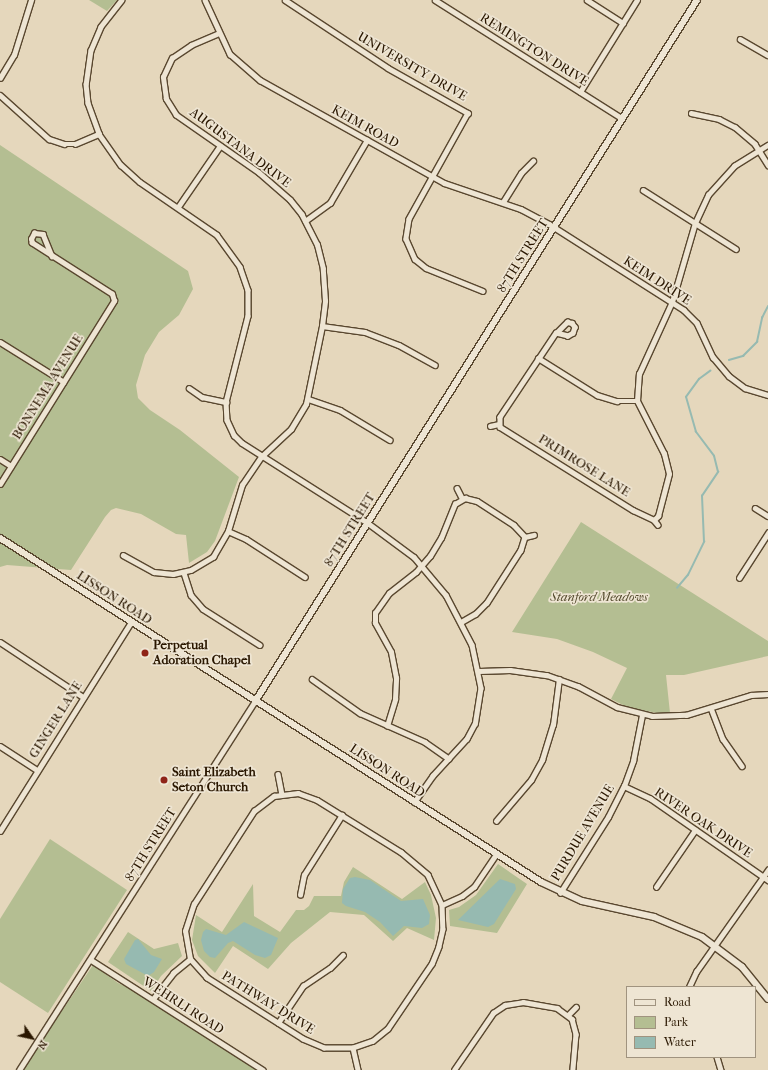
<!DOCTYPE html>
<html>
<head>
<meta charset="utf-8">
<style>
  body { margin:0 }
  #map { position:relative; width:768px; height:1070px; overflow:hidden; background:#e5d7bc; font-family:"IM FELL French Canon",serif }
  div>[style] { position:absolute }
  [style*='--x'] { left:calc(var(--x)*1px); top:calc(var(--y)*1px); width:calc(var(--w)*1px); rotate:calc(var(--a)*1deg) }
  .green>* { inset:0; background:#b4be92 }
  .water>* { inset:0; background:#96bab1 }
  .stream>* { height:1.5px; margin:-0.75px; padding:0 0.75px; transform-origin:0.75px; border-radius:0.75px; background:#96bab1 }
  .roads { filter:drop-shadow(1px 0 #59472f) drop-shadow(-1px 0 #59472f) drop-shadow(0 1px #59472f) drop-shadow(0 -1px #59472f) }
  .minor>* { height:4.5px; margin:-2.25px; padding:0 2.25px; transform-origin:2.25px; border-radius:2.25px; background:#eee5d3 }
  .tertiary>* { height:6px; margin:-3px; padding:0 3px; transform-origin:3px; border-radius:3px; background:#eee5d3 }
  .dots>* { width:11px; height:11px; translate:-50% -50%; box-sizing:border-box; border:2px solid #eee5d3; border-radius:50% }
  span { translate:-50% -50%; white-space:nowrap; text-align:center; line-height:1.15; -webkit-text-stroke:3.5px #eee5d3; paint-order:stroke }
  .street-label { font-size:13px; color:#2a1700 }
  .park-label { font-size:13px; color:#53492c; font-style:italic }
  .poi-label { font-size:13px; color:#2a1700; font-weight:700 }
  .left { translate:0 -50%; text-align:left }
  .legend { position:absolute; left:626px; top:986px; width:130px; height:72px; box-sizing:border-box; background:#eee5d3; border:1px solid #a0937f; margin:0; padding:5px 7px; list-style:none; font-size:12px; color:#2a1700 }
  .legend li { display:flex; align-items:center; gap:8px; height:20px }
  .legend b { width:20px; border:1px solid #a0937f }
  .north { position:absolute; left:12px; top:1018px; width:40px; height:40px; -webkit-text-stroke:3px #eee5d3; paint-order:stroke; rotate:124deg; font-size:11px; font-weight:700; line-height:16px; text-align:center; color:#2a1700 }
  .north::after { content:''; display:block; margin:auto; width:14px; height:18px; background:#2a1700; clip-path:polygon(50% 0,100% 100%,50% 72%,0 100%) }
</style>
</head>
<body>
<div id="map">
  <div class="green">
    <i style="clip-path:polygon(89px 0,117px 0,107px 11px)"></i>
    <i style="clip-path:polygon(0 145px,188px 271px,193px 289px,179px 315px,159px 332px,145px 355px,136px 385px,138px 398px,150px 410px,180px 430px,239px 477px,215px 541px,207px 552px,189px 563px,186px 535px,176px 534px,141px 514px,116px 508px,111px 510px,105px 517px,71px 570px,7px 565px,0 567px)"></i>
    <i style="clip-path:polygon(581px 522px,768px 641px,768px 656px,684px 675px,666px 675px,670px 713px,657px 713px,627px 707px,611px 699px,627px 668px,593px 652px,557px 639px,512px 632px)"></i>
    <i style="clip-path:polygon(50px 839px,127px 890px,48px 1013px,0 982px,0 919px)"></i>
    <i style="clip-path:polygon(498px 864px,527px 884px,497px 933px,450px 926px,449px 910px,459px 907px,476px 895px)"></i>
    <i style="clip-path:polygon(353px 867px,402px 899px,425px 882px,431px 895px,436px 918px,434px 940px,407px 928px,393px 941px,364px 915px,330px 912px,291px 943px,268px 969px,233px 946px,215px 973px,198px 956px,192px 940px,196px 915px,222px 932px,253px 884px,254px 916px,280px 932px,296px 910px,304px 910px,309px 906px,314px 896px,341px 896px,344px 882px)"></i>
    <i style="clip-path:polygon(128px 932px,154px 949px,178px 943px,182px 956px,161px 976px,151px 991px,108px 962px)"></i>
    <i style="clip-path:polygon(93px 965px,118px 983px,153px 999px,263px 1070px,22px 1070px)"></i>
  </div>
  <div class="water">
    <i style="clip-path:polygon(355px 877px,370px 880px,401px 901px,423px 899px,430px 915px,429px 924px,422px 928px,404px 926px,393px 936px,380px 922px,365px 912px,346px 906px,342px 903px,343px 889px,350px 878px)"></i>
    <i style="clip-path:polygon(500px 879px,515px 884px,516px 889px,494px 924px,488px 927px,458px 920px)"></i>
    <i style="clip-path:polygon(244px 922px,278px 938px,271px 955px,265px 958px,255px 955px,233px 941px,228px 943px,215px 958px,210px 957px,204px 951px,201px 940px,203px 932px,206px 929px,226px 935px)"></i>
    <i style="clip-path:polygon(138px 939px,151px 955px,162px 959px,154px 972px,148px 976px,126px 964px,124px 959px,135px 940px)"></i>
  </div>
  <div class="stream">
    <i style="--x:729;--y:360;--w:15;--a:-16"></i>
    <i style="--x:743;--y:356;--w:20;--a:-45"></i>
    <i style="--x:757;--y:342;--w:25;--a:-78"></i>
    <i style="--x:762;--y:318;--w:13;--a:-63"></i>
    <i style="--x:677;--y:588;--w:17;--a:-50"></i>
    <i style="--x:688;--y:575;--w:37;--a:-64"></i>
    <i style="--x:704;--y:542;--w:46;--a:-92.5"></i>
    <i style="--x:702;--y:496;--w:29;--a:-56"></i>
    <i style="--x:718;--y:472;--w:16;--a:-104"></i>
    <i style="--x:714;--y:456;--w:30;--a:-127"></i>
    <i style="--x:696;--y:432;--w:36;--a:-106"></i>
    <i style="--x:686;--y:397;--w:22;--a:-54"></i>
    <i style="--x:699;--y:379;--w:14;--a:-36"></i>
  </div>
  <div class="roads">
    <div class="minor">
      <i style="--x:122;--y:0;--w:34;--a:128"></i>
      <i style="--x:101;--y:27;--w:25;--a:113"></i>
      <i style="--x:91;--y:50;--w:34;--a:98"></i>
      <i style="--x:86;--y:84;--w:19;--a:84"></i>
      <i style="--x:88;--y:103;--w:33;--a:70"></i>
      <i style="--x:99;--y:134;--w:38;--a:55"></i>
      <i style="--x:121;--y:165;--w:25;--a:42"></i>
      <i style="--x:140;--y:182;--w:93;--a:34.5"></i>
      <i style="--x:217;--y:235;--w:39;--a:54"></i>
      <i style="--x:240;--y:267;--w:24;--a:71"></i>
      <i style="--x:248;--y:290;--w:26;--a:90"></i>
      <i style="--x:248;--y:316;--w:89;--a:104.3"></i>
      <i style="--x:226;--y:402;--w:18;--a:87"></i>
      <i style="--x:227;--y:420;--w:17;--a:65"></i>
      <i style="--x:234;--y:435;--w:11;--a:45"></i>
      <i style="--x:242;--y:443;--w:149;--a:32.4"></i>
      <i style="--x:368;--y:523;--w:57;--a:36.5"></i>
      <i style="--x:414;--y:557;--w:50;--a:49.9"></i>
      <i style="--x:446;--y:595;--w:56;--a:62.5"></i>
      <i style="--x:472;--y:645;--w:44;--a:78.2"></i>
      <i style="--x:481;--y:688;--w:36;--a:99"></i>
      <i style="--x:475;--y:724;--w:17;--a:118"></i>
      <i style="--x:467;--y:739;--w:50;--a:132.6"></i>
      <i style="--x:433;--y:776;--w:32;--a:125"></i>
      <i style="--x:205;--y:0;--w:60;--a:65.2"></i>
      <i style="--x:230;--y:54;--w:40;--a:41"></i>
      <i style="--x:260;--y:80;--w:211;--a:29.2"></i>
      <i style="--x:444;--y:183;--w:81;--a:18.7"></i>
      <i style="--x:521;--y:209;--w:32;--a:28"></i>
      <i style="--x:549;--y:224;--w:160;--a:32.5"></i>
      <i style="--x:684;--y:310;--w:18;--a:45"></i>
      <i style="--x:697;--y:323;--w:38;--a:65"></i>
      <i style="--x:713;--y:357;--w:25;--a:50"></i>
      <i style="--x:729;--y:376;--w:20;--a:37"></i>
      <i style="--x:745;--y:388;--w:24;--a:17"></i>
      <i style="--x:285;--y:0;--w:123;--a:33.4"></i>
      <i style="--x:388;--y:68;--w:92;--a:29.4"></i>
      <i style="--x:468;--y:113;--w:121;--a:119.1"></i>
      <i style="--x:409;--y:219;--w:20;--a:99"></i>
      <i style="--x:406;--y:239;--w:22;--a:66"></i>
      <i style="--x:415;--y:259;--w:14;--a:39"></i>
      <i style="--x:426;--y:268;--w:61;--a:22"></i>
      <i style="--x:435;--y:0;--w:221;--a:32.3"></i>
      <i style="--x:587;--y:0;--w:43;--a:32.6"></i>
      <i style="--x:740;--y:39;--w:32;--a:30"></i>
      <i style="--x:0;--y:78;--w:27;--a:-59"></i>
      <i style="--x:14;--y:55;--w:58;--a:-72.8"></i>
      <i style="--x:580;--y:92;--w:108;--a:-58.2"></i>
      <i style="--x:0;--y:95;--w:66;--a:41.9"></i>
      <i style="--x:49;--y:139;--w:16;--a:18"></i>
      <i style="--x:64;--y:144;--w:11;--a:0"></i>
      <i style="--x:75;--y:144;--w:26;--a:-23"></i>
      <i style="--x:691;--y:113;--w:29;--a:12"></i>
      <i style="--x:719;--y:119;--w:18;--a:27"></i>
      <i style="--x:735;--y:127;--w:26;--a:40"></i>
      <i style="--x:755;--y:144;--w:25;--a:58"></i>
      <i style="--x:643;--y:190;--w:110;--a:32.4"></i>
      <i style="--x:503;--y:202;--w:34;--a:-58"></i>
      <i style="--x:521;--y:173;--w:17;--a:-45"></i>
      <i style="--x:178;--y:207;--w:74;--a:-55.5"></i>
      <i style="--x:305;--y:221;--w:31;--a:-36"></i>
      <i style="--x:330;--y:203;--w:73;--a:-59.6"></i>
      <i style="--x:322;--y:326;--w:43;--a:7.9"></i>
      <i style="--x:365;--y:332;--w:36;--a:21"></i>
      <i style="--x:399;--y:345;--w:41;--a:29.1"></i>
      <i style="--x:556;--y:333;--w:16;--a:-45"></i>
      <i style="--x:567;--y:322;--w:5;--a:11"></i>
      <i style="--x:572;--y:323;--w:5;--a:53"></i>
      <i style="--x:575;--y:327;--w:6;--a:108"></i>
      <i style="--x:573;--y:333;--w:6;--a:149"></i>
      <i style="--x:568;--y:336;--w:12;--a:-166"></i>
      <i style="--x:556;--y:333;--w:101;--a:123.7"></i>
      <i style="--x:500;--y:417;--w:10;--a:90"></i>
      <i style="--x:500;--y:427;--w:157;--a:32"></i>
      <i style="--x:633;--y:510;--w:23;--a:25"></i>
      <i style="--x:654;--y:520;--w:6;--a:51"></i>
      <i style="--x:0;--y:342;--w:75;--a:32"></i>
      <i style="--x:538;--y:358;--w:70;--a:32.1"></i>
      <i style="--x:597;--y:395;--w:21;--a:17"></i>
      <i style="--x:617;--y:401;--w:20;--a:0"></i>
      <i style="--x:189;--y:388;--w:16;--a:35"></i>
      <i style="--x:202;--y:397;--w:25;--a:12"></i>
      <i style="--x:308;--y:399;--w:34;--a:19"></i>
      <i style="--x:340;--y:410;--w:58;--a:31"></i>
      <i style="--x:490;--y:426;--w:9;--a:-13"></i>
      <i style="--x:0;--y:459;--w:13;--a:32"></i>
      <i style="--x:0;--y:484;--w:216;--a:-58.1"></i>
      <i style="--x:114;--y:301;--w:7;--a:-106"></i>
      <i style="--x:112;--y:294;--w:95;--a:-147.5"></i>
      <i style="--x:32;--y:243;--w:4;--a:-104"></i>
      <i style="--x:31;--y:239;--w:7;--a:-63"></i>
      <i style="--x:34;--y:233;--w:9;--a:6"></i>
      <i style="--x:43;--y:234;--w:24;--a:68"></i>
      <i style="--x:457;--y:488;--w:11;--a:63"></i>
      <i style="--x:755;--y:508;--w:15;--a:32"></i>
      <i style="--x:654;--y:520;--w:6;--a:-45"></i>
      <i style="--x:658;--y:516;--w:43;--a:-75.3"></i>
      <i style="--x:669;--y:474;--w:21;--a:-104"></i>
      <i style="--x:664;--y:454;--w:59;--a:-117"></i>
      <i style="--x:637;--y:401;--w:27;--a:-86"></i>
      <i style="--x:639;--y:374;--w:79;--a:-65.4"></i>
      <i style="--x:672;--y:302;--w:82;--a:-73.8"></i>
      <i style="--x:695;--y:223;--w:31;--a:-65"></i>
      <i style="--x:708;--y:195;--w:39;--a:-48"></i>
      <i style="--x:734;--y:166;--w:40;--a:-32"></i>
      <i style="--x:228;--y:531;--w:20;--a:24"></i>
      <i style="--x:246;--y:539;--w:70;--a:32.8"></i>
      <i style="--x:525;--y:537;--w:9;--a:-13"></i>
      <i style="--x:123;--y:555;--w:35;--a:29"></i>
      <i style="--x:154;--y:572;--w:19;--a:6"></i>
      <i style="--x:173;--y:574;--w:18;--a:-13"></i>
      <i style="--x:191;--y:570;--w:26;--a:-31"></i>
      <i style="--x:213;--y:557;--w:30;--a:-60"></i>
      <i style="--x:228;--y:531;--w:48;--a:-73.1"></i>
      <i style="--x:242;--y:485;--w:34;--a:-56"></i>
      <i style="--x:261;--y:457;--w:41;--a:-43"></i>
      <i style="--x:291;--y:429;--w:29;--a:-59"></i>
      <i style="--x:306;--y:404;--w:80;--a:-78.4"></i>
      <i style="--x:322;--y:326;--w:25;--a:-83"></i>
      <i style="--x:325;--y:301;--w:32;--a:-94"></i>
      <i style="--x:323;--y:269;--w:25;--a:-104"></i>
      <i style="--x:317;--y:245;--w:34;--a:-117"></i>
      <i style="--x:302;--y:215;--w:19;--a:-129"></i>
      <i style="--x:290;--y:200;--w:41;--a:-138.9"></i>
      <i style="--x:259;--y:173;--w:101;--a:-145.1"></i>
      <i style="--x:176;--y:115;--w:19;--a:-122"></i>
      <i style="--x:166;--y:99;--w:22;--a:-98"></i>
      <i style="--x:163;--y:77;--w:21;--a:-65"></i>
      <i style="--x:172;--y:58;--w:23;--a:-34"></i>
      <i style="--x:191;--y:45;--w:30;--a:-23"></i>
      <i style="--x:184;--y:573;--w:23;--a:72"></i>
      <i style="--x:191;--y:595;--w:18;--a:49"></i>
      <i style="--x:203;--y:609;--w:67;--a:32.3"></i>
      <i style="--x:739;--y:578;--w:54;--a:-57.2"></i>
      <i style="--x:0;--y:642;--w:100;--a:33.5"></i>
      <i style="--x:479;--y:671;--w:31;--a:-2"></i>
      <i style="--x:510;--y:670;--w:37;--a:8"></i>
      <i style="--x:547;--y:675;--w:33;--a:20"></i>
      <i style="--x:578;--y:686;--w:44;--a:28.3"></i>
      <i style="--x:617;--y:707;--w:36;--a:14"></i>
      <i style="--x:652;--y:716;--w:34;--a:-2"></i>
      <i style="--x:686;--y:715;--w:68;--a:-17.1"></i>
      <i style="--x:751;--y:695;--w:17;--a:-3"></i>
      <i style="--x:312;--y:679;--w:59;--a:35.3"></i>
      <i style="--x:360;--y:713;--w:71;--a:24"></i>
      <i style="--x:425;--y:742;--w:29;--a:35"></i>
      <i style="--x:711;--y:708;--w:33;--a:69"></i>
      <i style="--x:723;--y:739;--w:33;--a:55"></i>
      <i style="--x:387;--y:726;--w:28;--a:-73"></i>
      <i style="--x:395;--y:699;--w:21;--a:-87"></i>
      <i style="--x:396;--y:678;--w:26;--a:-101"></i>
      <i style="--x:391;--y:652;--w:33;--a:-119"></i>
      <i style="--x:375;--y:623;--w:10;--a:-90"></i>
      <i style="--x:375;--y:613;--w:24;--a:-55"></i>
      <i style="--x:389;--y:593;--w:34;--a:-38"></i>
      <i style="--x:416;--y:572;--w:21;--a:-49"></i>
      <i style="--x:430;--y:556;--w:21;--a:-59"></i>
      <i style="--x:441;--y:538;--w:37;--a:-68"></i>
      <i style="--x:455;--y:504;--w:12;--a:-31"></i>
      <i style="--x:465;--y:498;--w:12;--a:14"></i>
      <i style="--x:477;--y:501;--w:44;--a:33"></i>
      <i style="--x:514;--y:525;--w:16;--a:47"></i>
      <i style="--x:525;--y:537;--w:14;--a:107"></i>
      <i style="--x:521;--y:550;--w:63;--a:122.7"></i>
      <i style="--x:487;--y:603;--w:16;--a:135"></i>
      <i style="--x:476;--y:614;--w:16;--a:150"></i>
      <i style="--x:0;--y:746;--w:44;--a:33"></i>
      <i style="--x:278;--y:774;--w:20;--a:79"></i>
      <i style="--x:624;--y:786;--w:29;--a:25"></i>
      <i style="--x:650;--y:798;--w:144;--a:34.8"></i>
      <i style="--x:496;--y:821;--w:54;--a:-49.5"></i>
      <i style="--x:531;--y:780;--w:23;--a:-61"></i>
      <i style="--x:542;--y:760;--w:37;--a:-73"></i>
      <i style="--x:553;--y:725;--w:46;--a:-82.6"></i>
      <i style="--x:0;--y:831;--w:247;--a:-57.9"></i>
      <i style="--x:656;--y:887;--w:69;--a:-55.6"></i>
      <i style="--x:560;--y:893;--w:90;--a:-57.7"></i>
      <i style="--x:608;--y:817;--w:35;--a:-63"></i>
      <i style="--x:624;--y:786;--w:27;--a:-70"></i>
      <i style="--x:633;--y:761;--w:47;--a:-78.9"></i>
      <i style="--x:300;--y:895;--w:20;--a:-79"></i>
      <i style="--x:304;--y:875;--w:71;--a:-57.7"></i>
      <i style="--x:442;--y:905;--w:22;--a:-24"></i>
      <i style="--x:462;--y:896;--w:15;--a:-37"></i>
      <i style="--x:474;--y:887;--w:40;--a:-56"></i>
      <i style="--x:91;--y:960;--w:204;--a:32.6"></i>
      <i style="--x:689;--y:987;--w:17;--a:-65"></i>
      <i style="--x:696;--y:972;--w:125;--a:-54.8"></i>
      <i style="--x:153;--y:999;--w:33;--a:-52"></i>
      <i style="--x:173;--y:973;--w:22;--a:-39"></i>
      <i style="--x:190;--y:959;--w:28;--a:-100"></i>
      <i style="--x:185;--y:931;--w:28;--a:-72"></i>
      <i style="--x:194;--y:904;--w:111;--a:-57.2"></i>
      <i style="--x:254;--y:811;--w:25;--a:-37"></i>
      <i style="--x:274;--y:796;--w:24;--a:-7"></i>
      <i style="--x:298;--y:793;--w:20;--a:20"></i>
      <i style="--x:317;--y:800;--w:99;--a:31.8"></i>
      <i style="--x:401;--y:852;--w:35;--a:40"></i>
      <i style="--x:428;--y:875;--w:33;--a:65"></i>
      <i style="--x:442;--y:905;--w:24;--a:88"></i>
      <i style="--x:443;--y:929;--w:18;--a:103"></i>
      <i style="--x:439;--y:947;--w:18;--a:112"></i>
      <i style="--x:432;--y:964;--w:78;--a:124.1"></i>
      <i style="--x:388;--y:1029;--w:19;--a:141"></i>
      <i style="--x:373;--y:1041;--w:21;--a:161"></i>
      <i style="--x:353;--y:1048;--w:29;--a:180"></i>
      <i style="--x:324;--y:1048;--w:23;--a:-157"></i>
      <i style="--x:303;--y:1039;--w:114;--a:-147.6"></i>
      <i style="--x:207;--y:978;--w:25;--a:-132"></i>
      <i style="--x:568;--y:1015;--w:11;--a:-45"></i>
      <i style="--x:278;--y:1023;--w:45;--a:-56"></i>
      <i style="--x:303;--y:986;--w:32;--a:-34"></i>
      <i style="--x:330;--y:968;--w:18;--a:-45"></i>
      <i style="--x:353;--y:1048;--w:23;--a:77"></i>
      <i style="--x:717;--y:1057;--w:14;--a:73"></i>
      <i style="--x:19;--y:1070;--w:439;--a:-57.4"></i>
      <i style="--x:454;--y:1070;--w:69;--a:-55.6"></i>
      <i style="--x:493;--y:1013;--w:14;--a:-34"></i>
      <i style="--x:505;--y:1005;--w:18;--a:-9"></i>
      <i style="--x:523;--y:1002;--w:35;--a:10"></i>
      <i style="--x:557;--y:1008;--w:19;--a:36"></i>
      <i style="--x:572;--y:1019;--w:16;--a:75"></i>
      <i style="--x:576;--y:1034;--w:36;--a:95"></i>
    </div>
    <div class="tertiary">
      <i style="--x:0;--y:538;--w:641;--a:32.45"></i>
      <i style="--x:541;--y:882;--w:45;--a:24.9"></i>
      <i style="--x:582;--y:901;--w:74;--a:12.5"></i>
      <i style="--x:654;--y:917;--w:52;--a:22.6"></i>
      <i style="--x:702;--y:937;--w:50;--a:36.9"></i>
      <i style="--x:742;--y:967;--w:41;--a:50.9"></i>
      <i style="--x:256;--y:700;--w:827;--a:-57.79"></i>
    </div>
  </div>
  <div class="dots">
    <i style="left:145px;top:653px;background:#8f2418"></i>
    <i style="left:164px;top:780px;background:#8f2418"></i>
  </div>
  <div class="street-label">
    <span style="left:534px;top:50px;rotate:32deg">REMINGTON DRIVE</span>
    <span style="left:412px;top:67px;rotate:30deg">UNIVERSITY DRIVE</span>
    <span style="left:365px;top:127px;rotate:29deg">KEIM ROAD</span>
    <span style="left:240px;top:148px;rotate:37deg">AUGUSTANA DRIVE</span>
    <span style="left:523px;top:256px;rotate:-58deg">87TH STREET</span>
    <span style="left:657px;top:281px;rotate:33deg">KEIM DRIVE</span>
    <span style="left:48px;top:387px;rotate:-58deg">BONNEMA AVENUE</span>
    <span style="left:584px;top:466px;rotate:32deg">PRIMROSE LANE</span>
    <span style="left:350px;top:530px;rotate:-58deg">87TH STREET</span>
    <span style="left:114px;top:598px;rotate:33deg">LISSON ROAD</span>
    <span style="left:56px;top:720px;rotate:-58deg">GINGER LANE</span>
    <span style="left:387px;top:771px;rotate:33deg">LISSON ROAD</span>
    <span style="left:703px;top:823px;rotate:34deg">RIVER OAK DRIVE</span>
    <span style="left:583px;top:833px;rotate:-59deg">PURDUE AVENUE</span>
    <span style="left:151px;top:845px;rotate:-58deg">87TH STREET</span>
    <span style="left:268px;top:1003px;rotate:32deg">PATHWAY DRIVE</span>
    <span style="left:183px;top:1006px;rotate:33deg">WEHRLI ROAD</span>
  </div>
  <div class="park-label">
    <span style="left:599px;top:597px">Stanford Meadows</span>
  </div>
  <div class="poi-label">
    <span class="left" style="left:153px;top:653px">Perpetual<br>Adoration Chapel</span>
    <span class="left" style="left:172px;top:780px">Saint Elizabeth<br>Seton Church</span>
  </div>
  <ul class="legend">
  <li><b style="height:5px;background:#eee5d3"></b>Road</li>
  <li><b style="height:11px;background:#b4be92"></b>Park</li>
  <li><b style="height:11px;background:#96bab1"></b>Water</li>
  </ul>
  <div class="north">N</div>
</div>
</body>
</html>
